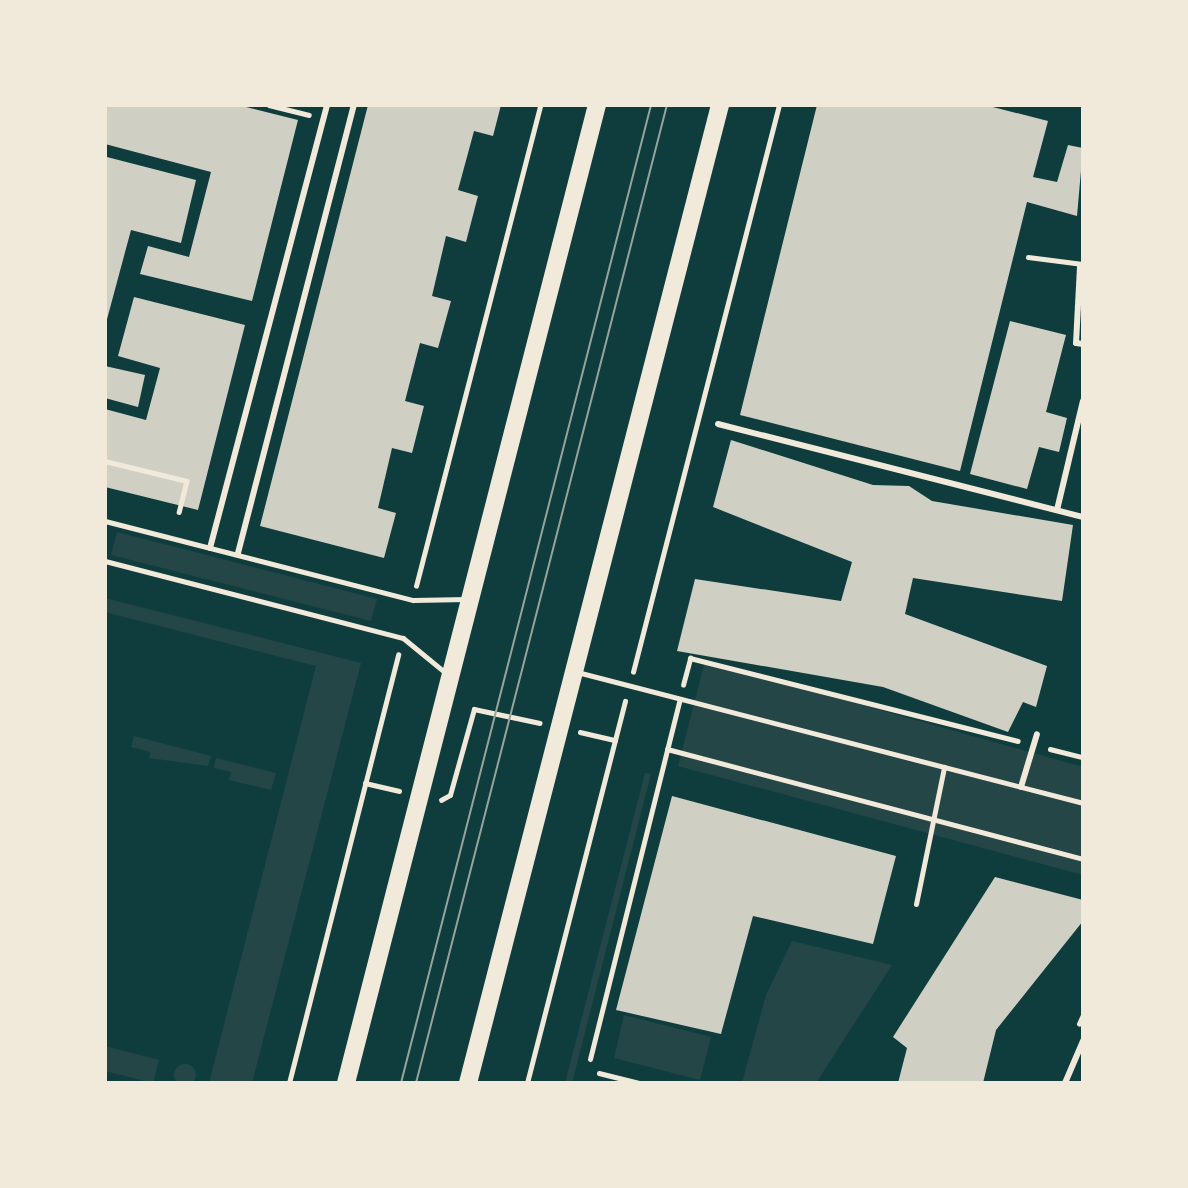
<!DOCTYPE html>
<html>
<head>
<meta charset="utf-8">
<style>
  body { margin:0 }
  #map { position:relative; width:1188px; height:1188px; overflow:hidden; background:#0f3d3e; font-family:"DM Sans",sans-serif }
  div>[style] { position:absolute }
  [style*='--x'] { left:calc(var(--x)*1px); top:calc(var(--y)*1px); width:calc(var(--w)*1px); rotate:calc(var(--a)*1deg) }
  .green>* { inset:0; background:#244646 }
  .round { border-radius:50% }
  .building>* { inset:0; background:#cfcfc3 }
  .path>* { height:4.5px; margin:-2.25px; padding:0 2.25px; transform-origin:2.25px; border-radius:2.25px; background:#f1e9da }
  .service>* { height:5px; margin:-2.5px; padding:0 2.5px; transform-origin:2.5px; border-radius:2.5px; background:#f1e9da }
  .pedestrian>* { height:6px; margin:-3px; padding:0 3px; transform-origin:3px; border-radius:3px; background:#f1e9da }
  .primary>* { height:18px; margin:-9px; padding:0 9px; transform-origin:9px; border-radius:9px; background:#f1e9da }
  .tram>* { height:2px; margin:-1px; padding:0 1px; transform-origin:1px; border-radius:1px; background:#97a49c }
  span { translate:-50% -50%; white-space:nowrap; text-align:center; line-height:1.15; -webkit-text-stroke:7px #f1e9da; paint-order:stroke }
  .frame { position:absolute; inset:0; border:107px solid #f1e9da; pointer-events:none }
</style>
</head>
<body>
<div id="map">
  <div class="green">
    <i style="clip-path:polygon(117px 532px,377px 599px,371px 621px,111px 555px)"></i>
    <i style="clip-path:polygon(105px 598px,361px 663px,252px 1083px,209px 1083px,316px 666px,105px 612px)"></i>
    <i style="clip-path:polygon(705px 661px,1083px 767px,1083px 875px,678px 766px)"></i>
    <i style="clip-path:polygon(134px 736px,211px 756px,208px 766px,149px 758px,150px 752px,131px 747px)"></i>
    <i style="clip-path:polygon(216px 758px,276px 773px,271px 790px,229px 780px,231px 772px,214px 768px)"></i>
    <i style="clip-path:polygon(645px 773px,651px 774px,572px 1083px,565px 1083px)"></i>
    <i style="clip-path:polygon(792px 941px,892px 965px,816px 1083px,742px 1083px,766px 995px)"></i>
    <i style="clip-path:polygon(624px 1015px,711px 1037px,700px 1080px,614px 1058px)"></i>
    <i style="clip-path:polygon(105px 1046px,159px 1060px,153px 1083px,105px 1071px)"></i>
    <i class="round" style="left:174px;top:1064px;width:22px;height:22px"></i>
  </div>
  <div class="building">
    <i style="clip-path:polygon(105px 105px,238px 105px,298px 120px,252px 301px,140px 274px,148px 246px,189px 257px,211px 172px,105px 144px)"></i>
    <i style="clip-path:polygon(368px 105px,501px 105px,493px 136px,474px 131px,458px 190px,478px 196px,466px 242px,446px 236px,432px 296px,451px 301px,438px 348px,420px 343px,405px 401px,424px 406px,412px 453px,392px 448px,378px 508px,396px 513px,384px 558px,260px 526px)"></i>
    <i style="clip-path:polygon(817px 105px,985px 105px,1048px 121px,1033px 177px,1057px 182px,1068px 145px,1083px 148px,1077px 216px,1027px 202px,960px 471px,740px 415px)"></i>
    <i style="clip-path:polygon(107px 157px,196px 180px,181px 243px,131px 230px,106px 323px)"></i>
    <i style="clip-path:polygon(134px 297px,245px 325px,198px 510px,105px 487px,105px 409px,146px 420px,160px 368px,118px 356px)"></i>
    <i style="clip-path:polygon(1010px 321px,1066px 335px,1046px 412px,1067px 418px,1059px 452px,1039px 447px,1027px 489px,970px 474px)"></i>
    <i style="clip-path:polygon(105px 366px,145px 375px,138px 407px,105px 398px)"></i>
    <i style="clip-path:polygon(731px 440px,873px 485px,909px 486px,932px 501px,1073px 525px,1062px 601px,913px 578px,905px 614px,1047px 666px,1036px 707px,1023px 702px,1008px 732px,883px 687px,677px 651px,695px 579px,841px 601px,852px 562px,713px 507px)"></i>
    <i style="clip-path:polygon(672px 796px,896px 856px,873px 944px,753px 916px,721px 1034px,616px 1010px)"></i>
    <i style="clip-path:polygon(995px 877px,1083px 900px,1083px 921px,996px 1030px,983px 1083px,898px 1083px,907px 1048px,893px 1037px)"></i>
  </div>
  <div class="path">
    <i style="--x:269;--y:105;--w:41;--a:14"></i>
    <i style="--x:105;--y:461;--w:84;--a:13.7"></i>
    <i style="--x:187;--y:481;--w:32;--a:104"></i>
    <i style="--x:416;--y:586;--w:497;--a:-75.5"></i>
    <i style="--x:633;--y:672;--w:585;--a:-75.56"></i>
    <i style="--x:683;--y:685;--w:28;--a:-75"></i>
    <i style="--x:690;--y:658;--w:338;--a:14.2"></i>
    <i style="--x:580;--y:732;--w:36;--a:13"></i>
    <i style="--x:1050;--y:749;--w:34;--a:14"></i>
    <i style="--x:365;--y:783;--w:35;--a:13"></i>
    <i style="--x:441;--y:800;--w:10;--a:-29"></i>
    <i style="--x:450;--y:795;--w:89;--a:-74.4"></i>
    <i style="--x:474;--y:709;--w:67;--a:12"></i>
    <i style="--x:1079;--y:1024;--w:10;--a:-66"></i>
    <i style="--x:599;--y:1073;--w:41;--a:14"></i>
    <i style="--x:289;--y:1083;--w:442;--a:-75.7"></i>
    <i style="--x:527;--y:1083;--w:394;--a:-75.6"></i>
  </div>
  <div class="service">
    <i style="--x:1028;--y:257;--w:55;--a:7.3"></i>
    <i style="--x:105;--y:521;--w:318;--a:14.4"></i>
    <i style="--x:413;--y:600;--w:54;--a:-1.1"></i>
    <i style="--x:105;--y:561;--w:308;--a:14.5"></i>
    <i style="--x:403;--y:638;--w:57;--a:39.3"></i>
    <i style="--x:577;--y:672;--w:523;--a:14.51"></i>
    <i style="--x:667;--y:749;--w:430;--a:14.8"></i>
    <i style="--x:916;--y:904;--w:140;--a:-78.4"></i>
    <i style="--x:590;--y:1059;--w:371;--a:-76"></i>
  </div>
  <div class="pedestrian">
    <i style="--x:1080;--y:267;--w:76;--a:93"></i>
    <i style="--x:1076;--y:343;--w:7;--a:8"></i>
    <i style="--x:718;--y:424;--w:377;--a:14.3"></i>
    <i style="--x:1057;--y:510;--w:112;--a:-76.6"></i>
    <i style="--x:210;--y:548;--w:458;--a:-75.2"></i>
    <i style="--x:238;--y:553;--w:463;--a:-75.5"></i>
    <i style="--x:1021;--y:787;--w:55;--a:-73.2"></i>
    <i style="--x:1065;--y:1083;--w:46;--a:-66.8"></i>
  </div>
  <div class="primary">
    <i style="--x:346;--y:1083;--w:1010;--a:-75.61"></i>
    <i style="--x:468;--y:1083;--w:1010;--a:-75.55"></i>
  </div>
  <div class="tram">
    <i style="--x:401;--y:1083;--w:1009;--a:-75.66"></i>
    <i style="--x:416;--y:1083;--w:1010;--a:-75.61"></i>
  </div>
  <div class="frame"></div>
</div>
</body>
</html>
